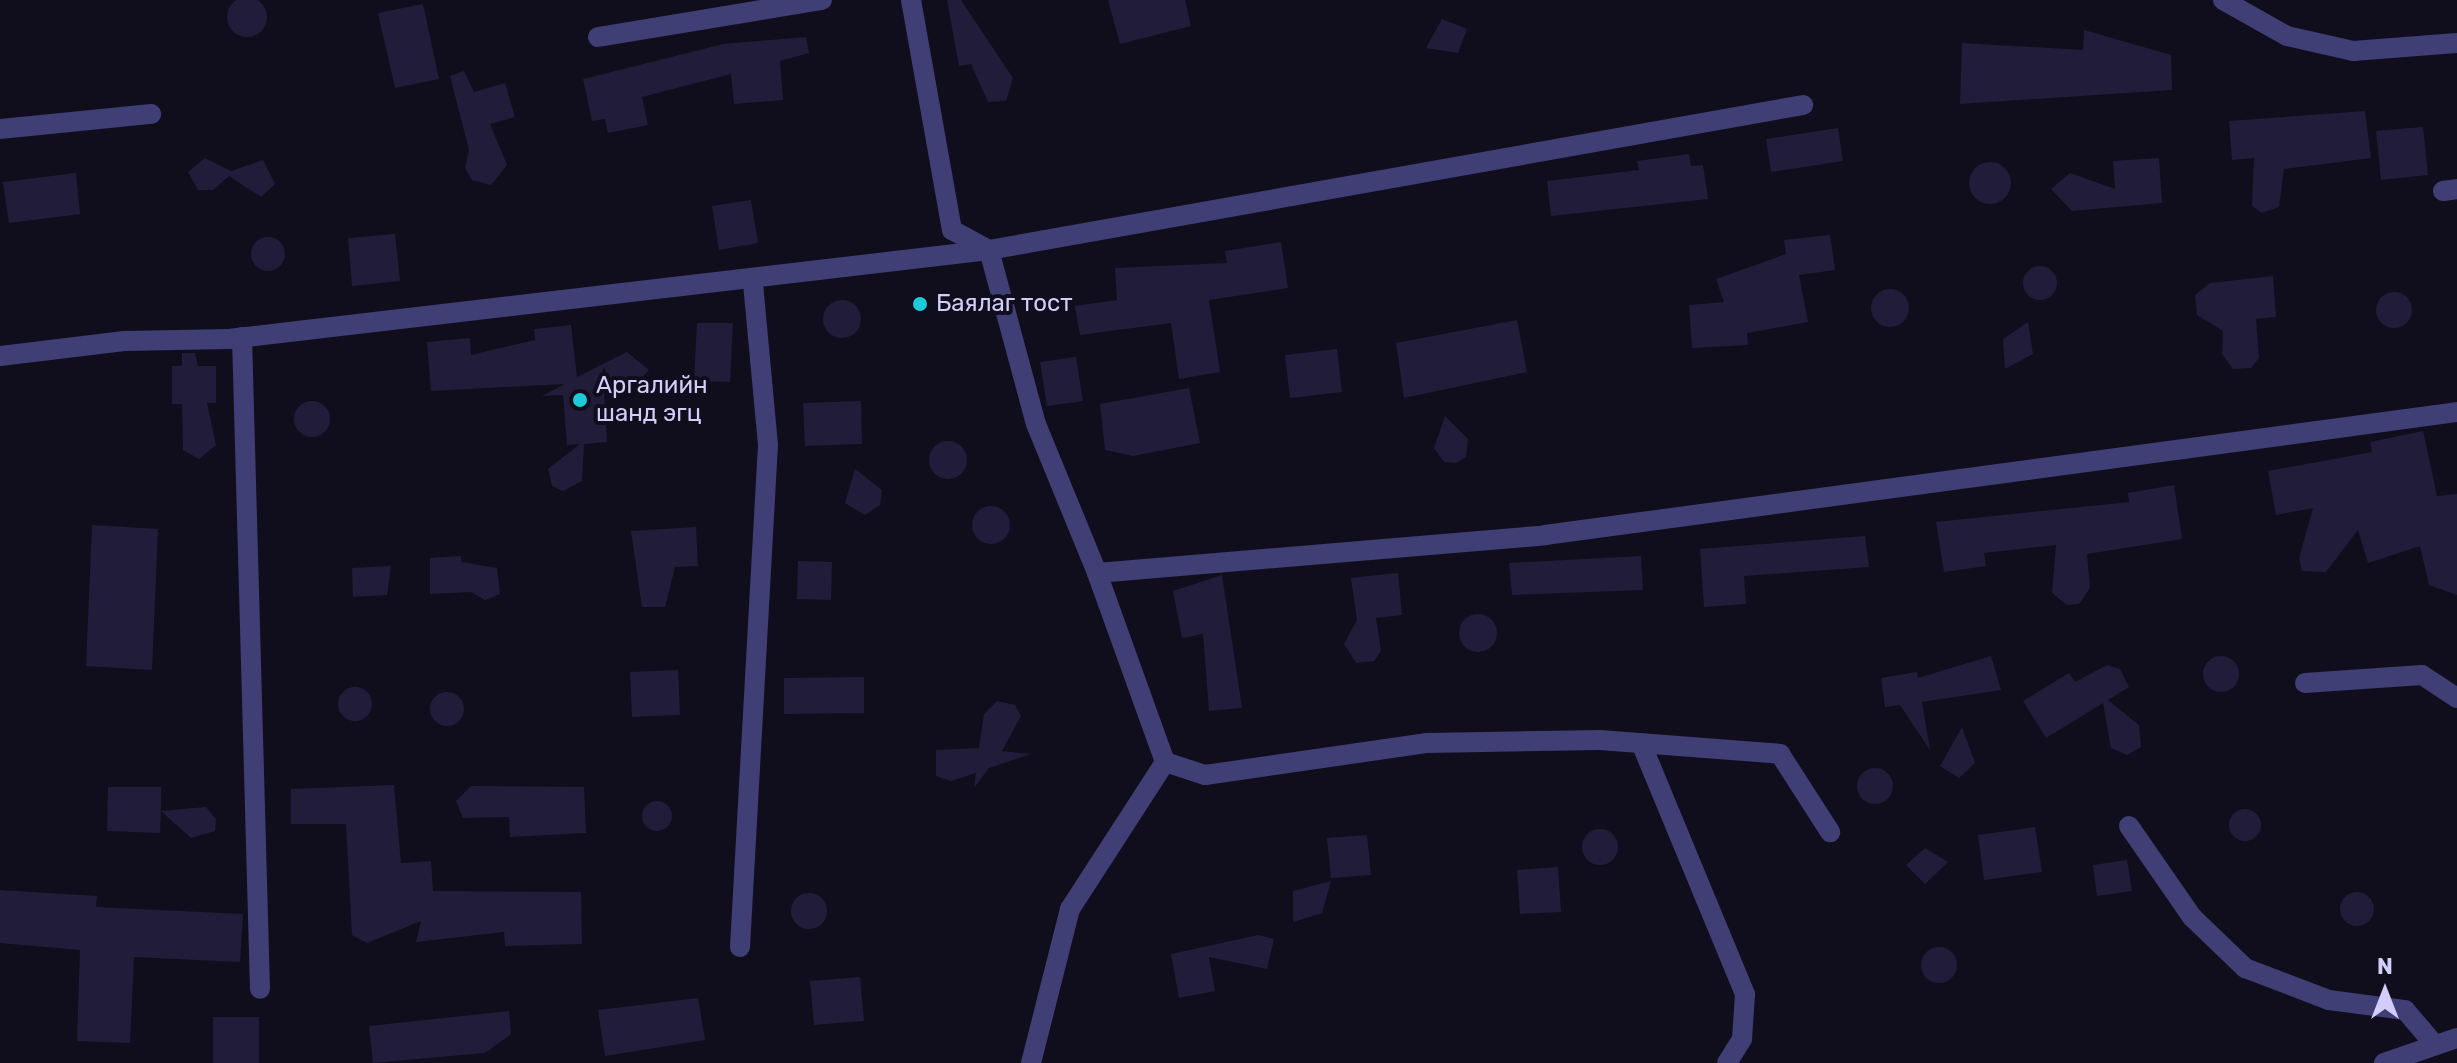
<!DOCTYPE html>
<html>
<head>
<meta charset="utf-8">
<style>
  body { margin:0 }
  #map { position:relative; width:2457px; height:1063px; overflow:hidden; background:#100e1c; font-family:Rubik,sans-serif }
  div>[style] { position:absolute }
  [style*='--x'] { left:calc(var(--x)*1px); top:calc(var(--y)*1px); width:calc(var(--w)*1px); rotate:calc(var(--a)*1deg) }
  .building>* { inset:0; background:#211c3a }
  .round { border-radius:50% }
  .street>* { height:20px; margin:-10px; padding:0 10px; transform-origin:10px; border-radius:10px; background:#3f3e75 }
  .dots>* { width:22px; height:22px; translate:-50% -50%; box-sizing:border-box; border:4px solid #100e1c; border-radius:50% }
  span { translate:-50% -50%; white-space:nowrap; text-align:center; line-height:1.15; -webkit-text-stroke:8px #100e1c; paint-order:stroke }
  .poi-label { font-size:24px; color:#d2cef9 }
  .left { translate:0 -50%; text-align:left }
  .north { position:absolute; left:2345px; top:951px; width:80px; height:80px; -webkit-text-stroke:6px #100e1c; paint-order:stroke; rotate:0deg; font-size:22px; font-weight:700; line-height:32px; text-align:center; color:#d2cef9 }
  .north::after { content:''; display:block; margin:auto; width:28px; height:36px; background:#d2cef9; clip-path:polygon(50% 0,100% 100%,50% 72%,0 100%) }
</style>
</head>
<body>
<div id="map">
  <div class="building">
    <i class="round" style="left:227px;top:-3px;width:40px;height:40px"></i>
    <i style="clip-path:polygon(947px 0,961px 0,1013px 78px,1006px 101px,988px 102px,971px 64px,959px 66px)"></i>
    <i style="clip-path:polygon(1108px 0,1185px 0,1191px 26px,1120px 44px)"></i>
    <i style="clip-path:polygon(423px 4px,439px 79px,395px 88px,378px 13px)"></i>
    <i style="clip-path:polygon(1442px 19px,1467px 29px,1458px 53px,1426px 48px)"></i>
    <i style="clip-path:polygon(2084px 30px,2171px 55px,2172px 90px,1960px 104px,1962px 43px,2083px 50px)"></i>
    <i style="clip-path:polygon(806px 37px,809px 53px,780px 61px,783px 100px,734px 104px,731px 74px,642px 97px,648px 125px,608px 133px,605px 119px,592px 121px,583px 79px,723px 44px)"></i>
    <i style="clip-path:polygon(464px 71px,474px 92px,505px 83px,515px 117px,490px 124px,507px 165px,491px 185px,472px 180px,465px 168px,469px 150px,450px 76px)"></i>
    <i style="clip-path:polygon(2365px 111px,2371px 158px,2284px 169px,2279px 207px,2262px 213px,2252px 206px,2254px 158px,2232px 160px,2229px 121px)"></i>
    <i style="clip-path:polygon(2423px 127px,2428px 175px,2381px 180px,2376px 131px)"></i>
    <i style="clip-path:polygon(1838px 128px,1843px 161px,1771px 172px,1766px 139px)"></i>
    <i style="clip-path:polygon(1689px 154px,1691px 166px,1703px 165px,1708px 199px,1551px 216px,1547px 181px,1639px 170px,1637px 161px)"></i>
    <i style="clip-path:polygon(205px 158px,231px 171px,263px 160px,275px 184px,261px 197px,229px 176px,213px 190px,198px 190px,188px 172px)"></i>
    <i style="clip-path:polygon(2159px 158px,2162px 203px,2072px 211px,2051px 189px,2070px 173px,2115px 189px,2113px 161px)"></i>
    <i class="round" style="left:1969px;top:162px;width:42px;height:42px"></i>
    <i style="clip-path:polygon(76px 173px,80px 214px,9px 223px,3px 182px)"></i>
    <i style="clip-path:polygon(751px 200px,758px 243px,719px 250px,712px 206px)"></i>
    <i style="clip-path:polygon(395px 234px,400px 281px,352px 286px,348px 238px)"></i>
    <i style="clip-path:polygon(1830px 235px,1835px 270px,1799px 275px,1808px 322px,1747px 333px,1748px 345px,1692px 348px,1689px 305px,1724px 302px,1716px 279px,1786px 254px,1784px 240px)"></i>
    <i class="round" style="left:251px;top:237px;width:34px;height:34px"></i>
    <i style="clip-path:polygon(1281px 242px,1288px 288px,1209px 300px,1220px 372px,1179px 379px,1171px 323px,1080px 335px,1075px 306px,1117px 300px,1115px 268px,1227px 263px,1225px 251px)"></i>
    <i class="round" style="left:2023px;top:266px;width:34px;height:34px"></i>
    <i style="clip-path:polygon(2273px 276px,2276px 317px,2256px 319px,2259px 358px,2251px 368px,2233px 369px,2222px 354px,2223px 331px,2197px 315px,2195px 295px,2210px 283px)"></i>
    <i class="round" style="left:1871px;top:289px;width:38px;height:38px"></i>
    <i class="round" style="left:2376px;top:292px;width:36px;height:36px"></i>
    <i class="round" style="left:823px;top:300px;width:38px;height:38px"></i>
    <i style="clip-path:polygon(1517px 320px,1527px 372px,1404px 398px,1396px 343px)"></i>
    <i style="clip-path:polygon(2028px 322px,2033px 354px,2005px 369px,2003px 339px)"></i>
    <i style="clip-path:polygon(697px 323px,733px 323px,730px 382px,694px 381px)"></i>
    <i style="clip-path:polygon(571px 325px,577px 377px,627px 352px,649px 370px,632px 388px,604px 391px,607px 442px,584px 444px,582px 481px,563px 491px,552px 486px,548px 469px,580px 444px,567px 445px,563px 395px,542px 396px,565px 384px,431px 391px,427px 342px,470px 338px,471px 355px,535px 340px,534px 329px)"></i>
    <i style="clip-path:polygon(1337px 349px,1342px 392px,1290px 398px,1285px 355px)"></i>
    <i style="clip-path:polygon(182px 353px,195px 353px,198px 366px,216px 366px,216px 403px,207px 403px,216px 445px,199px 459px,183px 450px,182px 404px,172px 404px,172px 366px,182px 366px)"></i>
    <i style="clip-path:polygon(1076px 357px,1083px 401px,1047px 406px,1040px 362px)"></i>
    <i style="clip-path:polygon(1189px 388px,1200px 443px,1133px 456px,1105px 450px,1100px 404px)"></i>
    <i class="round" style="left:294px;top:401px;width:36px;height:36px"></i>
    <i style="clip-path:polygon(861px 401px,862px 444px,805px 446px,803px 403px)"></i>
    <i style="clip-path:polygon(1445px 416px,1468px 439px,1466px 457px,1456px 463px,1444px 462px,1434px 448px)"></i>
    <i style="clip-path:polygon(2423px 431px,2437px 496px,2457px 494px,2457px 595px,2429px 585px,2420px 546px,2368px 563px,2358px 530px,2326px 572px,2302px 571px,2299px 558px,2313px 508px,2276px 515px,2268px 471px,2372px 452px,2370px 442px)"></i>
    <i class="round" style="left:929px;top:441px;width:38px;height:38px"></i>
    <i style="clip-path:polygon(855px 469px,882px 490px,880px 505px,865px 515px,845px 503px)"></i>
    <i style="clip-path:polygon(2174px 485px,2182px 539px,2087px 554px,2090px 588px,2079px 604px,2067px 605px,2052px 593px,2056px 545px,1984px 553px,1986px 566px,1944px 572px,1936px 522px,2129px 502px,2128px 493px)"></i>
    <i class="round" style="left:972px;top:506px;width:38px;height:38px"></i>
    <i style="clip-path:polygon(92px 525px,158px 529px,152px 670px,86px 666px)"></i>
    <i style="clip-path:polygon(696px 527px,698px 566px,675px 567px,665px 607px,642px 607px,631px 531px)"></i>
    <i style="clip-path:polygon(1865px 536px,1869px 567px,1744px 576px,1746px 604px,1704px 607px,1700px 549px)"></i>
    <i style="clip-path:polygon(461px 556px,461px 562px,497px 568px,500px 594px,485px 600px,471px 592px,430px 594px,430px 558px)"></i>
    <i style="clip-path:polygon(1641px 556px,1643px 590px,1512px 595px,1509px 563px)"></i>
    <i style="clip-path:polygon(798px 561px,832px 562px,831px 600px,797px 599px)"></i>
    <i style="clip-path:polygon(391px 566px,387px 595px,353px 597px,352px 568px)"></i>
    <i style="clip-path:polygon(1398px 573px,1402px 615px,1376px 618px,1381px 651px,1374px 661px,1356px 663px,1344px 644px,1357px 620px,1351px 578px)"></i>
    <i style="clip-path:polygon(1222px 575px,1242px 708px,1209px 711px,1203px 634px,1182px 638px,1173px 591px)"></i>
    <i class="round" style="left:1459px;top:614px;width:38px;height:38px"></i>
    <i style="clip-path:polygon(1991px 656px,2001px 690px,1922px 702px,1930px 750px,1900px 705px,1885px 707px,1881px 678px,1917px 672px,1918px 678px)"></i>
    <i class="round" style="left:2203px;top:656px;width:36px;height:36px"></i>
    <i style="clip-path:polygon(2107px 665px,2120px 669px,2129px 687px,2108px 700px,2139px 725px,2141px 747px,2127px 755px,2111px 748px,2103px 703px,2046px 738px,2023px 701px,2069px 673px,2075px 682px)"></i>
    <i style="clip-path:polygon(678px 670px,680px 715px,632px 717px,630px 672px)"></i>
    <i style="clip-path:polygon(864px 677px,864px 713px,784px 714px,784px 678px)"></i>
    <i class="round" style="left:338px;top:687px;width:34px;height:34px"></i>
    <i class="round" style="left:430px;top:692px;width:34px;height:34px"></i>
    <i style="clip-path:polygon(997px 701px,1015px 705px,1021px 716px,1002px 751px,1031px 754px,989px 768px,974px 788px,976px 773px,951px 781px,936px 776px,936px 750px,979px 748px,984px 714px)"></i>
    <i style="clip-path:polygon(1962px 727px,1975px 763px,1959px 778px,1940px 766px)"></i>
    <i class="round" style="left:1857px;top:768px;width:36px;height:36px"></i>
    <i style="clip-path:polygon(394px 785px,401px 863px,431px 861px,433px 891px,581px 892px,582px 944px,505px 946px,504px 932px,416px 942px,421px 921px,367px 943px,352px 935px,346px 824px,291px 824px,291px 789px)"></i>
    <i style="clip-path:polygon(471px 786px,584px 787px,586px 833px,510px 837px,509px 817px,463px 818px,456px 801px)"></i>
    <i style="clip-path:polygon(108px 787px,161px 787px,161px 811px,206px 807px,216px 819px,215px 831px,191px 838px,161px 811px,160px 833px,107px 831px)"></i>
    <i class="round" style="left:642px;top:801px;width:30px;height:30px"></i>
    <i class="round" style="left:2229px;top:809px;width:32px;height:32px"></i>
    <i style="clip-path:polygon(2035px 827px,2042px 872px,1984px 880px,1978px 835px)"></i>
    <i class="round" style="left:1582px;top:829px;width:36px;height:36px"></i>
    <i style="clip-path:polygon(1367px 835px,1371px 875px,1331px 878px,1327px 838px)"></i>
    <i style="clip-path:polygon(1925px 848px,1948px 862px,1925px 884px,1906px 865px)"></i>
    <i style="clip-path:polygon(2127px 860px,2132px 891px,2097px 896px,2093px 865px)"></i>
    <i style="clip-path:polygon(1558px 867px,1561px 912px,1520px 914px,1517px 870px)"></i>
    <i style="clip-path:polygon(1331px 881px,1322px 913px,1293px 922px,1293px 891px)"></i>
    <i style="clip-path:polygon(0 890px,97px 896px,96px 907px,243px 914px,240px 962px,134px 957px,130px 1043px,77px 1041px,80px 950px,0 943px)"></i>
    <i class="round" style="left:2340px;top:892px;width:34px;height:34px"></i>
    <i class="round" style="left:791px;top:893px;width:36px;height:36px"></i>
    <i style="clip-path:polygon(1258px 935px,1274px 939px,1267px 969px,1209px 957px,1215px 991px,1179px 998px,1171px 954px)"></i>
    <i class="round" style="left:1921px;top:947px;width:36px;height:36px"></i>
    <i style="clip-path:polygon(860px 977px,864px 1021px,814px 1025px,810px 981px)"></i>
    <i style="clip-path:polygon(698px 998px,705px 1040px,605px 1056px,598px 1010px)"></i>
    <i style="clip-path:polygon(509px 1011px,511px 1034px,485px 1053px,373px 1063px,369px 1026px)"></i>
    <i style="clip-path:polygon(213px 1017px,259px 1017px,259px 1063px,213px 1063px)"></i>
  </div>
  <div class="street">
    <i style="--x:911;--y:0;--w:234;--a:79.9"></i>
    <i style="--x:952;--y:230;--w:42;--a:28.4"></i>
    <i style="--x:989;--y:250;--w:827;--a:-10.1"></i>
    <i style="--x:2223;--y:0;--w:73;--a:29.4"></i>
    <i style="--x:2287;--y:36;--w:68;--a:12.8"></i>
    <i style="--x:2353;--y:51;--w:104;--a:-4.4"></i>
    <i style="--x:598;--y:37;--w:227;--a:-9.4"></i>
    <i style="--x:0;--y:129;--w:152;--a:-5.7"></i>
    <i style="--x:2443;--y:191;--w:14;--a:-8"></i>
    <i style="--x:242;--y:337;--w:652;--a:88.42"></i>
    <i style="--x:0;--y:356;--w:125;--a:-6.9"></i>
    <i style="--x:124;--y:341;--w:105;--a:-1.1"></i>
    <i style="--x:229;--y:339;--w:765;--a:-6.68"></i>
    <i style="--x:989;--y:250;--w:180;--a:74.9"></i>
    <i style="--x:1036;--y:424;--w:161;--a:67.7"></i>
    <i style="--x:1097;--y:573;--w:450;--a:-4.8"></i>
    <i style="--x:1545;--y:535;--w:920;--a:-7.68"></i>
    <i style="--x:1097;--y:573;--w:201;--a:70.2"></i>
    <i style="--x:1165;--y:762;--w:42;--a:18"></i>
    <i style="--x:1205;--y:775;--w:223;--a:-8.2"></i>
    <i style="--x:1426;--y:743;--w:174;--a:-1"></i>
    <i style="--x:1600;--y:740;--w:181;--a:4.4"></i>
    <i style="--x:1780;--y:754;--w:93;--a:57.3"></i>
    <i style="--x:2305;--y:683;--w:117;--a:-3.9"></i>
    <i style="--x:2422;--y:675;--w:42;--a:33.3"></i>
    <i style="--x:1641;--y:743;--w:272;--a:67.5"></i>
    <i style="--x:1745;--y:994;--w:45;--a:93.8"></i>
    <i style="--x:1742;--y:1039;--w:28;--a:122"></i>
    <i style="--x:2129;--y:826;--w:111;--a:55.3"></i>
    <i style="--x:2192;--y:917;--w:74;--a:43.9"></i>
    <i style="--x:2245;--y:968;--w:90;--a:20.9"></i>
    <i style="--x:2329;--y:1000;--w:77;--a:7.5"></i>
    <i style="--x:2405;--y:1010;--w:46;--a:49.4"></i>
    <i style="--x:740;--y:947;--w:503;--a:-86.81"></i>
    <i style="--x:768;--y:445;--w:164;--a:-95.3"></i>
    <i style="--x:1031;--y:1063;--w:159;--a:-75.8"></i>
    <i style="--x:1070;--y:909;--w:175;--a:-57.1"></i>
    <i style="--x:2384;--y:1063;--w:77;--a:-18.9"></i>
  </div>
  <div class="dots">
    <i style="left:920px;top:304px;background:#1bcbd8"></i>
    <i style="left:580px;top:400px;background:#1bcbd8"></i>
  </div>
  <div class="poi-label">
    <span class="left" style="left:936px;top:304px">Баялаг тост</span>
    <span class="left" style="left:596px;top:400px">Аргалийн<br>шанд эгц</span>
  </div>
  <div class="north">N</div>
</div>
</body>
</html>
